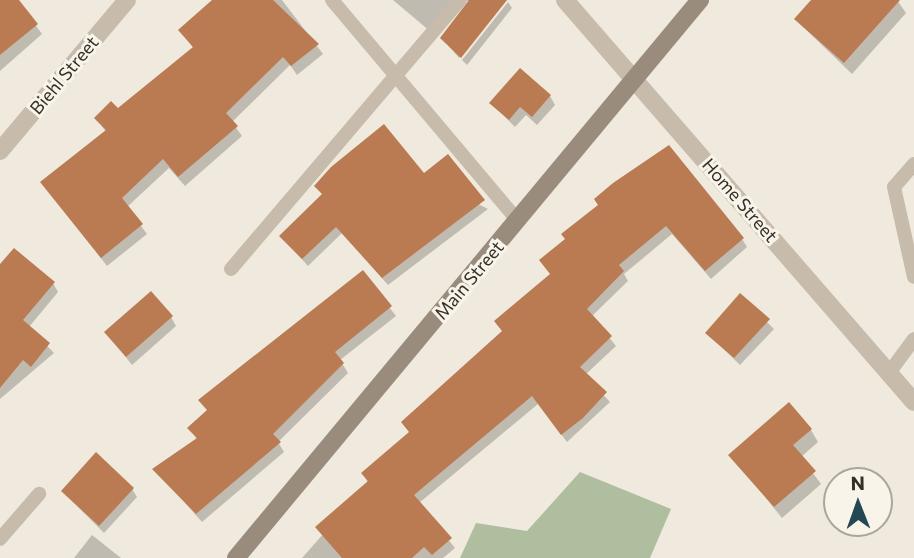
<!DOCTYPE html>
<html>
<head>
<meta charset="utf-8">
<style>
  body { margin:0 }
  #map { position:relative; width:914px; height:558px; overflow:hidden; background:#f0eade; font-family:Commissioner,sans-serif }
  div>[style] { position:absolute }
  [style*='--x'] { left:calc(var(--x)*1px); top:calc(var(--y)*1px); width:calc(var(--w)*1px); rotate:calc(var(--a)*1deg) }
  .green>* { inset:0; background:#afbe9f }
  .shadow>* { inset:0; background:#0003 }
  .building>* { inset:0; background:#ba7b52 }
  .lane>* { height:14px; margin:-7px; padding:0 7px; transform-origin:7px; border-radius:7px; background:#c7bcab }
  .street>* { height:18px; margin:-9px; padding:0 9px; transform-origin:9px; border-radius:9px; background:#c7bcab }
  .secondary>* { height:18px; margin:-9px; padding:0 9px; transform-origin:9px; border-radius:9px; background:#9a8c7d }
  span { translate:-50% -50%; white-space:nowrap; text-align:center; line-height:1.15; -webkit-text-stroke:6px #f8f4ea; paint-order:stroke }
  .street-label { font-size:18px; color:#352f29 }
  .north { position:absolute; left:823px; top:467px; width:70px; height:70px; box-sizing:border-box; background:#f8f4ea; border:2px solid #aaa59d; border-radius:50%; rotate:359deg; font-size:19px; font-weight:700; line-height:28px; text-align:center; color:#352f29 }
  .north::after { content:''; display:block; margin:auto; width:24px; height:32px; background:#234853; clip-path:polygon(50% 0,100% 100%,50% 72%,0 100%) }
</style>
</head>
<body>
<div id="map">
  <div class="green">
    <i style="clip-path:polygon(580px 472px,671px 509px,650px 558px,460px 558px,476px 523px,527px 531px)"></i>
  </div>
  <div class="shadow">
    <i style="clip-path:polygon(0 0,17px 0,42px 34px,0 71px)"></i>
    <i style="clip-path:polygon(217px 0,282px 0,323px 54px,297px 75px,290px 65px,232px 122px,242px 136px,185px 186px,169px 168px,127px 207px,147px 234px,107px 266px,42px 183px,106px 132px,96px 118px,117px 111px,194px 49px,180px 30px)"></i>
    <i style="clip-path:polygon(393px 0,507px 0,459px 58px,442px 38px,469px 1px,458px 1px,431px 32px)"></i>
    <i style="clip-path:polygon(814px 0,897px 0,906px 13px,852px 74px,796px 20px)"></i>
    <i style="clip-path:polygon(508px 2px,512px 8px,467px 65px,462px 60px)"></i>
    <i style="clip-path:polygon(550px 96px,555px 105px,537px 125px,526px 115px,515px 127px,491px 103px)"></i>
    <i style="clip-path:polygon(424px 176px,488px 209px,388px 285px,342px 233px,308px 266px,281px 236px,323px 196px,317px 186px)"></i>
    <i style="clip-path:polygon(599px 206px,742px 239px,747px 247px,711px 279px,672px 234px,624px 274px,628px 281px,592px 316px,616px 346px,585px 375px,610px 402px,567px 442px,538px 404px,419px 503px,455px 548px,443px 558px,302px 558px,368px 483px,363px 474px,410px 433px,503px 332px,496px 322px,552px 275px,566px 240px)"></i>
    <i style="clip-path:polygon(0 267px,53px 283px,58px 292px,29px 327px,54px 353px,0 399px)"></i>
    <i style="clip-path:polygon(362px 272px,396px 316px,340px 360px,348px 373px,278px 442px,284px 452px,202px 522px,155px 469px,197px 440px,190px 428px,208px 412px,201px 400px)"></i>
    <i style="clip-path:polygon(740px 295px,774px 329px,740px 365px,707px 333px)"></i>
    <i style="clip-path:polygon(171px 317px,176px 326px,132px 365px,106px 332px)"></i>
    <i style="clip-path:polygon(811px 430px,818px 442px,801px 457px,821px 484px,782px 518px,731px 455px)"></i>
    <i style="clip-path:polygon(132px 489px,137px 497px,104px 533px,63px 492px)"></i>
    <i style="clip-path:polygon(92px 535px,121px 558px,74px 558px)"></i>
  </div>
  <div class="building">
    <i style="clip-path:polygon(0 0,19px 0,38px 24px,0 55px)"></i>
    <i style="clip-path:polygon(212px 0,273px 0,319px 44px,291px 66px,283px 57px,226px 113px,238px 126px,178px 177px,163px 159px,122px 198px,143px 224px,101px 258px,40px 182px,106px 130px,94px 118px,111px 101px,118px 108px,193px 47px,178px 30px)"></i>
    <i style="clip-path:polygon(469px 0,507px 0,461px 58px,440px 38px)"></i>
    <i style="clip-path:polygon(811px 0,900px 0,844px 63px,794px 19px)"></i>
    <i style="clip-path:polygon(520px 68px,551px 95px,532px 117px,520px 107px,509px 120px,489px 103px)"></i>
    <i style="clip-path:polygon(384px 124px,424px 173px,448px 154px,485px 200px,382px 278px,336px 227px,302px 259px,279px 236px,322px 194px,314px 186px,331px 167px)"></i>
    <i style="clip-path:polygon(669px 145px,744px 238px,705px 271px,666px 226px,619px 265px,624px 271px,587px 309px,612px 336px,580px 367px,607px 392px,583px 418px,561px 435px,532px 396px,414px 495px,452px 538px,432px 555px,424px 547px,412px 558px,342px 558px,315px 527px,368px 481px,361px 473px,409px 432px,401px 422px,502px 331px,494px 321px,550px 274px,539px 260px,565px 239px,561px 234px,598px 205px,594px 199px,613px 183px)"></i>
    <i style="clip-path:polygon(14px 248px,55px 282px,23px 320px,50px 343px,31px 367px,23px 360px,0 388px,0 264px)"></i>
    <i style="clip-path:polygon(363px 270px,392px 306px,335px 352px,344px 363px,273px 434px,281px 442px,196px 514px,152px 469px,197px 438px,187px 428px,207px 410px,198px 400px)"></i>
    <i style="clip-path:polygon(151px 291px,173px 316px,126px 357px,104px 332px)"></i>
    <i style="clip-path:polygon(740px 293px,770px 319px,734px 358px,705px 333px)"></i>
    <i style="clip-path:polygon(789px 402px,812px 429px,793px 445px,816px 471px,774px 507px,728px 455px)"></i>
    <i style="clip-path:polygon(96px 452px,134px 488px,99px 526px,61px 491px)"></i>
  </div>
  <div class="lane">
    <i style="--x:332;--y:0;--w:289;--a:49.9"></i>
    <i style="--x:914;--y:164;--w:30;--a:131"></i>
    <i style="--x:894;--y:187;--w:92;--a:77.5"></i>
    <i style="--x:231;--y:269;--w:353;--a:-49.6"></i>
    <i style="--x:889;--y:373;--w:42;--a:-53.7"></i>
    <i style="--x:0;--y:539;--w:60;--a:-49.1"></i>
  </div>
  <div class="street">
    <i style="--x:565;--y:0;--w:532;--a:49.04"></i>
    <i style="--x:0;--y:151;--w:197;--a:-49.9"></i>
  </div>
  <div class="secondary">
    <i style="--x:236;--y:558;--w:726;--a:-50.26"></i>
  </div>
  <div class="street-label">
    <span style="left:64px;top:75px;rotate:-50deg">Biehl Street</span>
    <span style="left:740px;top:200px;rotate:49deg">Home Street</span>
    <span style="left:469px;top:280px;rotate:-50deg">Main Street</span>
  </div>
  <div class="north">N</div>
</div>
</body>
</html>
